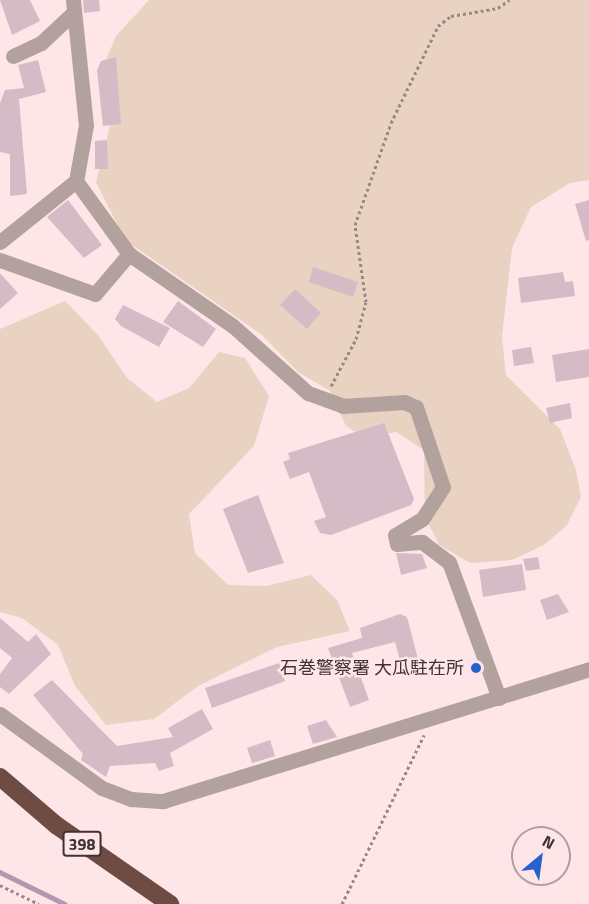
<!DOCTYPE html>
<html>
<head>
<meta charset="utf-8">
<style>
  body { margin:0 }
  #map { position:relative; width:589px; height:904px; overflow:hidden; background:#fee6e8; font-family:"Titillium Web","Noto Sans JP",sans-serif }
  div>[style] { position:absolute }
  [style*='--x'] { left:calc(var(--x)*1px); top:calc(var(--y)*1px); width:calc(var(--w)*1px); rotate:calc(var(--a)*1deg) }
  .green>* { inset:0; background:#ead2c2 }
  .stream>* { height:4.5px; margin:-2.25px; padding:0 2.25px; transform-origin:2.25px; border-radius:2.25px; background:#b397b1 }
  .building>* { inset:0; background:#d5bbc6 }
  .path>* { height:3px; margin-top:-1.5px; transform-origin:0; background:repeating-linear-gradient(90deg,#9a8889 0 3px,transparent 0 6px) }
  .minor>* { height:15px; margin:-7.5px; padding:0 7.5px; transform-origin:7.5px; border-radius:7.5px; background:#b3a19d }
  .highway>* { height:18px; margin:-9px; padding:0 9px; transform-origin:9px; border-radius:9px; background:#6e4c44 }
  .dots>* { width:16px; height:16px; translate:-50% -50%; box-sizing:border-box; border:3px solid #fee6e8; border-radius:50% }
  span { translate:-50% -50%; white-space:nowrap; text-align:center; line-height:1.15; -webkit-text-stroke:5px #fee6e8; paint-order:stroke }
  .shield-label span { padding:2px 4px; background:#fee6e8; border:2px solid; border-radius:4px; -webkit-text-stroke-width:0 }
  .shield-label { font-size:16px; color:#3e3233; font-weight:700 }
  .poi-label { font-size:18px; color:#3e3233 }
  .right { translate:-100% -50%; text-align:right }
  .north { position:absolute; left:511px; top:826px; width:60px; height:60px; box-sizing:border-box; background:#fee6e8; border:2px solid #b19ea0; border-radius:50%; rotate:29deg; font-size:16px; font-weight:700; line-height:24px; text-align:center; color:#3e3233 }
  .north::after { content:''; display:block; margin:auto; width:21px; height:27px; background:#2761ce; clip-path:polygon(50% 0,100% 100%,50% 72%,0 100%) }
</style>
</head>
<body>
<div id="map">
  <div class="green">
    <i style="clip-path:polygon(149px 0,589px 0,589px 180px,570px 183px,531px 207px,512px 248px,502px 337px,506px 375px,560px 429px,576px 470px,581px 497px,567px 525px,544px 545px,512px 560px,470px 563px,439px 545px,425px 516px,424px 450px,396px 432px,365px 438px,346px 426px,330px 391px,298px 372px,262px 335px,125px 240px,96px 182px,114px 109px,103px 67px,116px 36px)"></i>
    <i style="clip-path:polygon(65px 301px,98px 335px,127px 378px,157px 402px,189px 388px,219px 352px,245px 358px,269px 396px,254px 446px,189px 514px,195px 553px,228px 585px,266px 586px,311px 575px,337px 600px,350px 631px,277px 647px,198px 686px,154px 719px,106px 725px,75px 686px,58px 645px,22px 618px,0 612px,0 329px)"></i>
  </div>
  <div class="stream">
    <i style="--x:0;--y:872;--w:72;--a:26.2"></i>
  </div>
  <div class="building">
    <i style="clip-path:polygon(0 0,30px 0,40px 21px,12px 35px)"></i>
    <i style="clip-path:polygon(83px 0,99px 0,100px 11px,84px 13px)"></i>
    <i style="clip-path:polygon(116px 57px,121px 124px,103px 126px,97px 70px,101px 61px)"></i>
    <i style="clip-path:polygon(38px 60px,46px 92px,19px 99px,27px 194px,10px 196px,10px 154px,0 152px,0 103px,5px 90px,24px 88px,18px 65px)"></i>
    <i style="clip-path:polygon(107px 140px,108px 169px,95px 169px,95px 141px)"></i>
    <i style="clip-path:polygon(68px 200px,102px 245px,84px 258px,47px 217px)"></i>
    <i style="clip-path:polygon(589px 200px,589px 240px,586px 241px,575px 204px)"></i>
    <i style="clip-path:polygon(313px 267px,358px 282px,353px 297px,309px 282px)"></i>
    <i style="clip-path:polygon(563px 272px,565px 282px,573px 281px,575px 296px,521px 303px,518px 278px)"></i>
    <i style="clip-path:polygon(0 273px,18px 293px,0 309px)"></i>
    <i style="clip-path:polygon(295px 289px,321px 313px,307px 329px,280px 305px)"></i>
    <i style="clip-path:polygon(178px 301px,216px 329px,203px 347px,163px 322px)"></i>
    <i style="clip-path:polygon(123px 305px,170px 328px,159px 347px,121px 326px,115px 319px)"></i>
    <i style="clip-path:polygon(531px 347px,534px 363px,514px 366px,512px 350px)"></i>
    <i style="clip-path:polygon(589px 349px,589px 377px,556px 382px,552px 355px)"></i>
    <i style="clip-path:polygon(570px 403px,572px 418px,550px 423px,546px 408px)"></i>
    <i style="clip-path:polygon(384px 423px,414px 499px,411px 505px,331px 535px,320px 533px,314px 521px,326px 517px,309px 472px,290px 479px,283px 462px,290px 459px,288px 453px)"></i>
    <i style="clip-path:polygon(258px 495px,284px 563px,248px 573px,223px 509px)"></i>
    <i style="clip-path:polygon(396px 553px,422px 554px,427px 568px,401px 575px)"></i>
    <i style="clip-path:polygon(538px 557px,540px 569px,526px 571px,523px 559px)"></i>
    <i style="clip-path:polygon(522px 564px,526px 590px,483px 597px,479px 570px)"></i>
    <i style="clip-path:polygon(558px 594px,569px 612px,547px 620px,540px 600px)"></i>
    <i style="clip-path:polygon(400px 614px,407px 617px,419px 663px,402px 668px,395px 642px,352px 653px,369px 700px,350px 707px,328px 648px,362px 638px,360px 628px)"></i>
    <i style="clip-path:polygon(0 618px,28px 642px,36px 634px,51px 654px,9px 694px,0 687px,0 674px,12px 658px,0 648px)"></i>
    <i style="clip-path:polygon(279px 663px,285px 681px,212px 708px,205px 688px)"></i>
    <i style="clip-path:polygon(52px 680px,117px 746px,173px 737px,168px 728px,202px 709px,213px 729px,170px 753px,174px 766px,159px 771px,155px 763px,110px 766px,106px 777px,81px 760px,83px 754px,33px 695px)"></i>
    <i style="clip-path:polygon(326px 720px,337px 737px,313px 744px,307px 726px)"></i>
    <i style="clip-path:polygon(270px 740px,275px 756px,252px 763px,247px 748px)"></i>
  </div>
  <div class="path">
    <i style="--x:331;--y:386;--w:53;--a:-62"></i>
    <i style="--x:356;--y:339;--w:38;--a:-75"></i>
    <i style="--x:366;--y:302;--w:78;--a:-98.1"></i>
    <i style="--x:355;--y:225;--w:108;--a:-70.6"></i>
    <i style="--x:391;--y:123;--w:108;--a:-64.1"></i>
    <i style="--x:438;--y:26;--w:16;--a:-38"></i>
    <i style="--x:451;--y:16;--w:48;--a:-9.7"></i>
    <i style="--x:498;--y:8;--w:14;--a:-36"></i>
    <i style="--x:0;--y:885;--w:43;--a:26"></i>
    <i style="--x:342;--y:904;--w:188;--a:-64.1"></i>
  </div>
  <div class="minor">
    <i style="--x:73;--y:0;--w:126;--a:84.1"></i>
    <i style="--x:86;--y:125;--w:57;--a:100.1"></i>
    <i style="--x:76;--y:181;--w:90;--a:54"></i>
    <i style="--x:129;--y:254;--w:126;--a:34.7"></i>
    <i style="--x:233;--y:326;--w:101;--a:41.8"></i>
    <i style="--x:308;--y:393;--w:37;--a:20"></i>
    <i style="--x:343;--y:406;--w:61;--a:-3.8"></i>
    <i style="--x:404;--y:402;--w:13;--a:23"></i>
    <i style="--x:416;--y:407;--w:84;--a:71.4"></i>
    <i style="--x:443;--y:487;--w:38;--a:123"></i>
    <i style="--x:422;--y:519;--w:31;--a:149"></i>
    <i style="--x:395;--y:535;--w:9;--a:77"></i>
    <i style="--x:397;--y:544;--w:25;--a:-5"></i>
    <i style="--x:422;--y:542;--w:34;--a:37"></i>
    <i style="--x:449;--y:562;--w:145;--a:69.8"></i>
    <i style="--x:13;--y:56;--w:31;--a:-25"></i>
    <i style="--x:41;--y:43;--w:45;--a:-43.2"></i>
    <i style="--x:0;--y:242;--w:97;--a:-38.8"></i>
    <i style="--x:0;--y:260;--w:101;--a:19.7"></i>
    <i style="--x:95;--y:294;--w:52;--a:-49.6"></i>
    <i style="--x:0;--y:714;--w:126;--a:36"></i>
    <i style="--x:102;--y:788;--w:31;--a:21"></i>
    <i style="--x:131;--y:799;--w:32;--a:4"></i>
    <i style="--x:163;--y:801;--w:446;--a:-17.2"></i>
  </div>
  <div class="highway">
    <i style="--x:0;--y:777;--w:74;--a:40.6"></i>
    <i style="--x:56;--y:825;--w:139;--a:34.7"></i>
  </div>
  <div class="dots">
    <i style="left:476px;top:668px;background:#2761ce"></i>
  </div>
  <div class="shield-label">
    <span style="left:82px;top:844px">398</span>
  </div>
  <div class="poi-label">
    <span class="right" style="left:464px;top:668px">石巻警察署 大瓜駐在所</span>
  </div>
  <div class="north">N</div>
</div>
</body>
</html>
